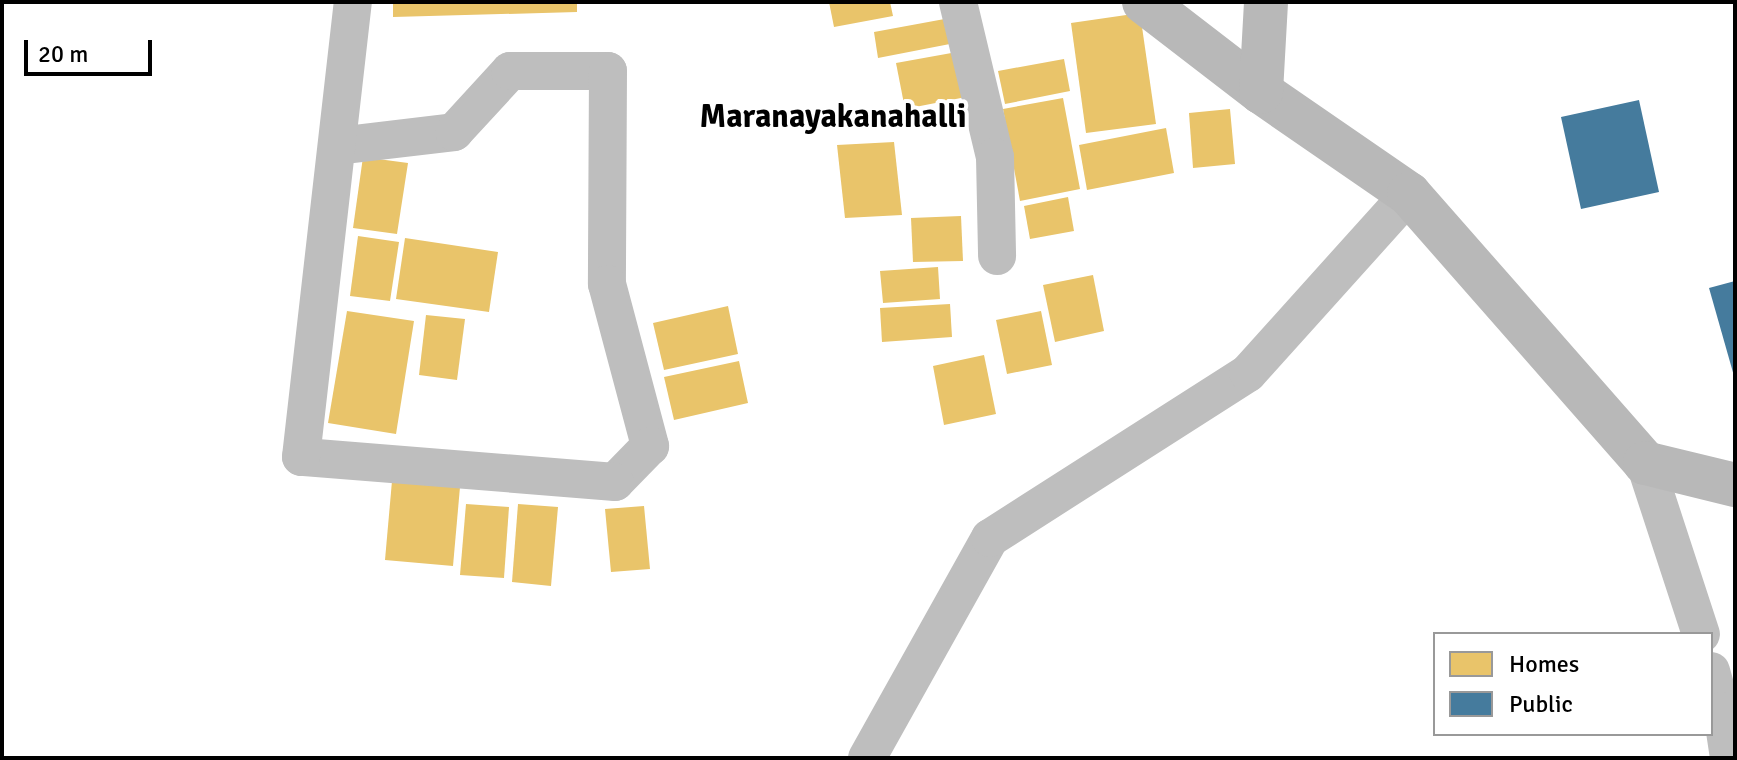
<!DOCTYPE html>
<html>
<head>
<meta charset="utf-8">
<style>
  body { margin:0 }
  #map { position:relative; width:1737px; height:760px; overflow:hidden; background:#fff; font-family:Signika,sans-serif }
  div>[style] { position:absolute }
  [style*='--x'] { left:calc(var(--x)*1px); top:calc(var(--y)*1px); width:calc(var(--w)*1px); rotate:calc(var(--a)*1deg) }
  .homes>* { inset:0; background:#e9c46a }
  .public>* { inset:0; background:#457b9d }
  .street>* { height:38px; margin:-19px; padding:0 19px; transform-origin:19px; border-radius:19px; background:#bebebe }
  .secondary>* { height:44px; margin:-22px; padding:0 22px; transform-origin:22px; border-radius:22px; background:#b8b8b8 }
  span { translate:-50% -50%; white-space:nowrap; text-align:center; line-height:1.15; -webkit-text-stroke:8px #fff; paint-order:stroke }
  .neighbourhood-label { font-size:32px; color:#000; font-weight:700 }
  .frame { position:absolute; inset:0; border:4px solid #000; pointer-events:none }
  .legend { position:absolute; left:1433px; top:632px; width:280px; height:104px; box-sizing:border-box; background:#fff; border:2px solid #999; margin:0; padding:10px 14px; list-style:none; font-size:24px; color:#000 }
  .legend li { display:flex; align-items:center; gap:16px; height:40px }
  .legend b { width:40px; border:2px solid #999 }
  .scale { position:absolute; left:24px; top:40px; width:128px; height:36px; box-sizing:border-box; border:4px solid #000; border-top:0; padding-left:10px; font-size:24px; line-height:28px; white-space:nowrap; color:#000; -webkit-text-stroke:6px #fff; paint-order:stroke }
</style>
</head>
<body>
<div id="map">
  <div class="homes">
    <i style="clip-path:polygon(393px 2px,577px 2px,577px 12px,393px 17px)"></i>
    <i style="clip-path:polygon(829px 2px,890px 2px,893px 16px,834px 27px)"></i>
    <i style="clip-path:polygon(1140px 13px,1156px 124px,1086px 133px,1071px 23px)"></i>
    <i style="clip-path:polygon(950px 18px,955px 43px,878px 58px,874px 32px)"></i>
    <i style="clip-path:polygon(957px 52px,966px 97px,905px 109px,896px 63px)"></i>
    <i style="clip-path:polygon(1064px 59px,1070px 91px,1005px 104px,998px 71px)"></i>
    <i style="clip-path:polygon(1063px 98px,1080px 189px,1020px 201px,1003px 109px)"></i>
    <i style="clip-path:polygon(1230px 109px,1235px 164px,1193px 168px,1189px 113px)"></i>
    <i style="clip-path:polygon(1166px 128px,1174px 173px,1087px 190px,1079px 145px)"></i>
    <i style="clip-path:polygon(894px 142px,902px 215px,845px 218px,837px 145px)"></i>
    <i style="clip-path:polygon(363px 157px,408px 163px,397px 234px,353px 228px)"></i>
    <i style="clip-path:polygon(1068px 197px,1074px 231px,1030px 239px,1024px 206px)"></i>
    <i style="clip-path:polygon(961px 216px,963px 261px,913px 262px,911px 218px)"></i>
    <i style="clip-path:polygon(358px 236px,399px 242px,390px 301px,350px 296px)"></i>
    <i style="clip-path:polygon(405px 238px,498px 252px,489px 312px,396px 299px)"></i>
    <i style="clip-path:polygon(938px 267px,940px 299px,883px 303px,880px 271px)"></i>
    <i style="clip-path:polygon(1093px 275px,1104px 331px,1055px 342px,1043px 285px)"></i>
    <i style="clip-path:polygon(950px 304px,952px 337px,882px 342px,880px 308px)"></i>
    <i style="clip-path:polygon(728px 306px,738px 354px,664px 370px,653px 323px)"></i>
    <i style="clip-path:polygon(347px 311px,414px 321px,396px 434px,328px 423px)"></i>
    <i style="clip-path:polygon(1041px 311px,1052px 365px,1007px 374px,996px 320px)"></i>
    <i style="clip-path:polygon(426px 315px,465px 319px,457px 380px,419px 375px)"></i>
    <i style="clip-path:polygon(984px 355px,996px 414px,944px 425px,933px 366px)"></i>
    <i style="clip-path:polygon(739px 361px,748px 403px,674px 420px,664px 377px)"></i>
    <i style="clip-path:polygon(392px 481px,460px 487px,453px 566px,385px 560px)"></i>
    <i style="clip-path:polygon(466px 504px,509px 507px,504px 578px,460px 575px)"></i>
    <i style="clip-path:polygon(518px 504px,558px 507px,551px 586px,512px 582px)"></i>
    <i style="clip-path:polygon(644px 506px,650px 569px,611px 572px,605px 509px)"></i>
  </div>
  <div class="public">
    <i style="clip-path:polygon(1639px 100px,1659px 192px,1581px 209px,1561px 117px)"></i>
    <i style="clip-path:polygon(1735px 281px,1735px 376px,1734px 376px,1709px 288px)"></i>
  </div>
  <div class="street">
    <i style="--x:958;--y:2;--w:159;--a:76.6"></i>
    <i style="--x:995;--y:157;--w:99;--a:88.8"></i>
    <i style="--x:337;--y:146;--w:118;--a:-6.8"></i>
    <i style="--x:454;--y:132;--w:83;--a:-47.4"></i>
    <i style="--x:510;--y:71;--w:98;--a:0"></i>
    <i style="--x:608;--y:71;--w:213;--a:90.3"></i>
    <i style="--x:607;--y:284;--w:168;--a:75.1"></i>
    <i style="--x:650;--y:446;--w:50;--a:134.2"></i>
    <i style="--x:615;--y:482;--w:315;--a:-175.4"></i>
    <i style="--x:301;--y:457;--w:458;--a:-83.5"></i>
    <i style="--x:1645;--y:463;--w:180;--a:71.9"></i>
    <i style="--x:1711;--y:671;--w:41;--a:74.6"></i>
    <i style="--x:1722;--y:711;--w:48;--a:81.5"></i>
    <i style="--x:867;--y:758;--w:252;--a:-60.8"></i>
    <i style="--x:990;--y:538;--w:306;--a:-32.6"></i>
    <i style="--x:1248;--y:373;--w:241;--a:-48"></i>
  </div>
  <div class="secondary">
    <i style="--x:1144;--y:2;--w:148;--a:37.6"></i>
    <i style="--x:1261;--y:92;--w:180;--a:34.6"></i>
    <i style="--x:1409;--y:194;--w:358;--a:48.7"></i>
    <i style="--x:1645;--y:463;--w:93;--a:13.7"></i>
    <i style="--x:1261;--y:92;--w:90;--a:-86.8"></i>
  </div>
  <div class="neighbourhood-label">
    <span style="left:833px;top:117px">Maranayakanahalli</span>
  </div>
  <div class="frame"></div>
  <ul class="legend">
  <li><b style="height:22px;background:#e9c46a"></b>Homes</li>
  <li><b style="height:22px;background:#457b9d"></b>Public</li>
  </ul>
  <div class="scale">20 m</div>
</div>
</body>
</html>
